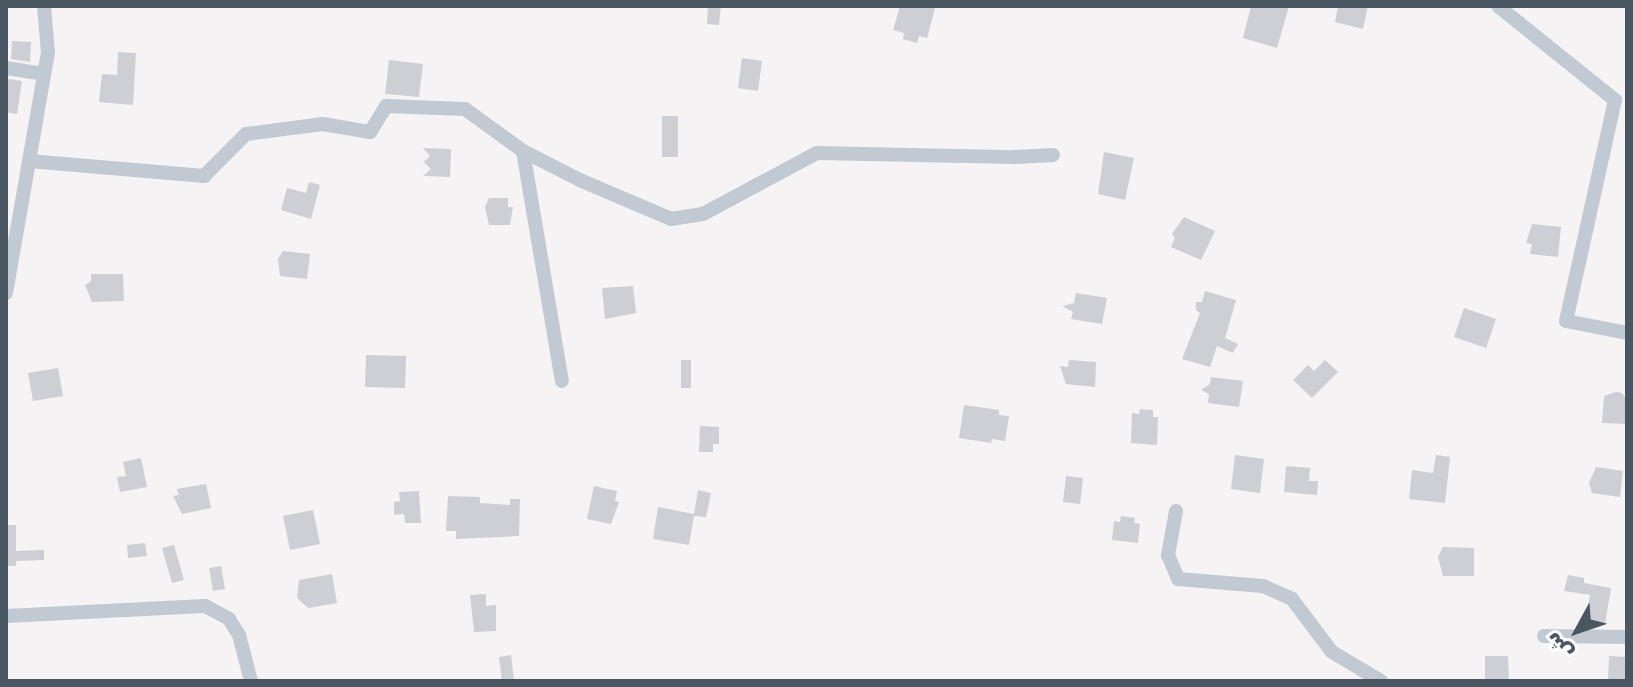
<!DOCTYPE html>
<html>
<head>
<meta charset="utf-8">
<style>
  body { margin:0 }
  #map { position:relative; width:1633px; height:687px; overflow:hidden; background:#f5f3f3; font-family:"DejaVu Sans","Noto Sans Arabic",sans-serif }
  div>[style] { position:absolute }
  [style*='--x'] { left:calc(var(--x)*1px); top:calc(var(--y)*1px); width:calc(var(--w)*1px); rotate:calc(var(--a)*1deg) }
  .building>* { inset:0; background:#cdcfd5 }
  .minor>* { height:14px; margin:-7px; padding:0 7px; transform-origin:7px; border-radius:7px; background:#c1cad2 }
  span { translate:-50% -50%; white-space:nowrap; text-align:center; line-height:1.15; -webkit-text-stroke:7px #fff; paint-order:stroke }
  .frame { position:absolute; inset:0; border:8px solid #4a5661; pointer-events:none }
  .north { position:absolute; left:1537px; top:591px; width:80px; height:80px; -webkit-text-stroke:6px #fff; paint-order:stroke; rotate:230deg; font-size:22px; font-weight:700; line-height:32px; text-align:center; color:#4a5661 }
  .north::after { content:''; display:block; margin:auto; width:28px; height:36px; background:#4a5661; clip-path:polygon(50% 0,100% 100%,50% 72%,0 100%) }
</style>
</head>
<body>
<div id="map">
  <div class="building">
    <i style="clip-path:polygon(708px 6px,721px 6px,719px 25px,707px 24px)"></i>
    <i style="clip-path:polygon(900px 6px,935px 8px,927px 38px,919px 36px,917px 43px,903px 39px,904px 33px,893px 30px)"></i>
    <i style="clip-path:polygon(1251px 6px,1289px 6px,1277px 48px,1243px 38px)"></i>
    <i style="clip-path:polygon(1338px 6px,1368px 6px,1363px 29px,1335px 22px)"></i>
    <i style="clip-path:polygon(12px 41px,31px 42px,30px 62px,11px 59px)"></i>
    <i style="clip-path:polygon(118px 52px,136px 53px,133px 105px,99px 102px,102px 74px,117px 75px)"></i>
    <i style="clip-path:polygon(742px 58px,762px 61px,758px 91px,738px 88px)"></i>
    <i style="clip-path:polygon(389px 60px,423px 64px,419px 97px,385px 94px)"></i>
    <i style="clip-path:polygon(10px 79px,22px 81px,17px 114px,6px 112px,6px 81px)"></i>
    <i style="clip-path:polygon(662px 116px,678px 116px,678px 157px,662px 157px)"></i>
    <i style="clip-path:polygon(423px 148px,451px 149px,450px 177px,423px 176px,431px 169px,424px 162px,430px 156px)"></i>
    <i style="clip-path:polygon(1104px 152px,1134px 158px,1125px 200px,1098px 194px)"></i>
    <i style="clip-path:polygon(309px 182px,320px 185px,311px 219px,281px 210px,287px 188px,306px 193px)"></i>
    <i style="clip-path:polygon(489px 198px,508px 198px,508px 207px,513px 207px,510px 225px,489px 225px,485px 207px)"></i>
    <i style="clip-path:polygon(1184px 217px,1215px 231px,1201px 260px,1171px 247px,1175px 238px,1172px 234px)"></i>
    <i style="clip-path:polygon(1532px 224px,1561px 227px,1558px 257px,1530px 254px,1532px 244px,1526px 243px)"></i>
    <i style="clip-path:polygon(283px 251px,310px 254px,307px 279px,280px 276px,278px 259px)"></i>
    <i style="clip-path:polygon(91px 274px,123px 274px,124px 301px,92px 302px,85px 285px,91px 281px)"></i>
    <i style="clip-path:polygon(633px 286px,636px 313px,605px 319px,602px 288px)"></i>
    <i style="clip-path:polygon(1205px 291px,1236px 300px,1225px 338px,1238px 344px,1233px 353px,1217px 346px,1210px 367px,1182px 359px,1200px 313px,1196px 310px,1196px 302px,1202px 302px)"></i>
    <i style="clip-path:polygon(1076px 293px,1107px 298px,1102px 324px,1071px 319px,1073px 312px,1062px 306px,1074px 303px)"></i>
    <i style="clip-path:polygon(1464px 308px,1496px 319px,1486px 348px,1454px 337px)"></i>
    <i style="clip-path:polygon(366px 355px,406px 356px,405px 388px,365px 387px)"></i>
    <i style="clip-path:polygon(681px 360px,691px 360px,691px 388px,681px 388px)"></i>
    <i style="clip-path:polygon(1069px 360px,1096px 362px,1095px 387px,1066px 384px,1060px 366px,1068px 367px)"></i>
    <i style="clip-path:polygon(1325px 360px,1338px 372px,1312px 398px,1293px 380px,1308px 365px,1314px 371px)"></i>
    <i style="clip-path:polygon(58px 368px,63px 396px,33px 401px,28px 373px)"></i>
    <i style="clip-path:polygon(1211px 377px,1243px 381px,1239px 407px,1208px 403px,1209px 394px,1201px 390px,1210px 384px)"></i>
    <i style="clip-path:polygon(1616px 392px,1622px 393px,1627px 400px,1627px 424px,1602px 423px,1604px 396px)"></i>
    <i style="clip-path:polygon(964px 405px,999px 410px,999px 415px,1009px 416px,1005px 441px,992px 439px,991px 443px,959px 438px)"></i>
    <i style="clip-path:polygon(1140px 409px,1153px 410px,1153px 417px,1158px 417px,1157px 445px,1131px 443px,1132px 413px,1139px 414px)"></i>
    <i style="clip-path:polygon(700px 426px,719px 427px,719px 444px,713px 444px,713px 452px,699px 452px)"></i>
    <i style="clip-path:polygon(1235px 455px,1264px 459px,1260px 493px,1231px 489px)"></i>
    <i style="clip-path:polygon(1436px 455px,1450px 457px,1445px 503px,1409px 499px,1412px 470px,1433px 473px)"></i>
    <i style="clip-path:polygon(141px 458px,147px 487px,120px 492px,117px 477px,126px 476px,123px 462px)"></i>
    <i style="clip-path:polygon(1286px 466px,1310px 468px,1309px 481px,1318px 481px,1317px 495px,1284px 492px)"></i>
    <i style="clip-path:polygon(1596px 467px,1623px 471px,1620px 497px,1592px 493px,1589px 483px)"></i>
    <i style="clip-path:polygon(1066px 476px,1083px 478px,1080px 504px,1063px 502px)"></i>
    <i style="clip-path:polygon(206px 484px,211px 508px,182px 514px,173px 496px,179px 495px,177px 489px)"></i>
    <i style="clip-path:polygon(594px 486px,617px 491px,615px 501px,619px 502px,611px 524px,587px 519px)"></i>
    <i style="clip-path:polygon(698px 490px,711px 493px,706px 517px,694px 516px,689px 545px,653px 539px,658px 507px,694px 514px)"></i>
    <i style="clip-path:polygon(419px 491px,421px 523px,405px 523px,404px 514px,394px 515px,394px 502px,400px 501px,399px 492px)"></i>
    <i style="clip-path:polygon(448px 496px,480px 497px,480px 503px,510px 505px,510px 499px,520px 499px,519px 536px,456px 539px,456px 531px,446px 531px)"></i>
    <i style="clip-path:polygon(313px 510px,320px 544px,290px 550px,283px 516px)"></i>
    <i style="clip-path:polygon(1121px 516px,1135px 518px,1134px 523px,1140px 524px,1138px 543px,1112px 540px,1114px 521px,1120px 522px)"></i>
    <i style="clip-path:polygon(6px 525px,16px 525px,16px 551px,44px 550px,44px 560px,16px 561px,16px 566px,6px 566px)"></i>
    <i style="clip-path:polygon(145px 543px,147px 556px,128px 558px,127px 545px)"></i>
    <i style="clip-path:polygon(174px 545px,184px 580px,172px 583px,162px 548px)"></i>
    <i style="clip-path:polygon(1443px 547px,1474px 548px,1474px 576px,1443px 576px,1438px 557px)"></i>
    <i style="clip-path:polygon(221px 566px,225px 589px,213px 591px,209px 568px)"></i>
    <i style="clip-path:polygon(332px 574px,337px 603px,308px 608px,297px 598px,299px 580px)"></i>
    <i style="clip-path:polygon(1568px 575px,1584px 578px,1584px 583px,1611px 588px,1605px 624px,1586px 621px,1590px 595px,1564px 591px)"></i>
    <i style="clip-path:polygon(486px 594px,486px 606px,496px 605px,496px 631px,474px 632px,470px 595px)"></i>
    <i style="clip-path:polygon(511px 655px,514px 681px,502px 681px,499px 657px)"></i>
    <i style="clip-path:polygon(1485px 656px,1508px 656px,1509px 681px,1485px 681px)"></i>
    <i style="clip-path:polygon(1609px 656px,1627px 657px,1627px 681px,1608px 681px)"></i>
  </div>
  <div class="minor">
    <i style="--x:1498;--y:6;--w:150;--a:38.8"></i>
    <i style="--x:1615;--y:100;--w:226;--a:102.5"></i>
    <i style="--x:1566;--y:321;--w:62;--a:11.1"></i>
    <i style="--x:6;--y:68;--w:38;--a:9"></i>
    <i style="--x:523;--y:151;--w:66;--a:27"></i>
    <i style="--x:582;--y:181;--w:97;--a:23.1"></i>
    <i style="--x:671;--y:219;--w:32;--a:-9"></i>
    <i style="--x:703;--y:214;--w:129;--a:-28.2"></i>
    <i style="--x:817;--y:153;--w:197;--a:1.2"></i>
    <i style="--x:1014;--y:157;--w:39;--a:-3"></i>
    <i style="--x:29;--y:161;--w:176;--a:4.9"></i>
    <i style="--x:204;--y:176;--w:59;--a:-45"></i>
    <i style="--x:246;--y:134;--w:78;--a:-7.4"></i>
    <i style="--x:323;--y:124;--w:48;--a:9.7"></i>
    <i style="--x:370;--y:132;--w:31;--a:-58"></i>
    <i style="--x:386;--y:106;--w:79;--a:2.2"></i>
    <i style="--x:465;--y:109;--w:72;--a:35.9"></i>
    <i style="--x:523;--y:151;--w:233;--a:80.4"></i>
    <i style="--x:6;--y:293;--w:245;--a:-80.1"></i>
    <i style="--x:48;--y:52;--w:46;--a:-95"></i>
    <i style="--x:1176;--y:511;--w:45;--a:100.3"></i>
    <i style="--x:1168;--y:555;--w:26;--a:67"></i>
    <i style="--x:1178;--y:579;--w:85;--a:4.7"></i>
    <i style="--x:1263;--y:586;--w:32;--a:24"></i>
    <i style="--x:1292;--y:599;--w:66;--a:53"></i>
    <i style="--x:1332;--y:652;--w:57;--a:30.6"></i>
    <i style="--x:6;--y:616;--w:199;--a:-2.9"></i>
    <i style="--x:205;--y:606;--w:27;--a:28"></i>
    <i style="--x:229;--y:619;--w:19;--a:58"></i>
    <i style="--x:239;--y:635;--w:48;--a:75.4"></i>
    <i style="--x:1544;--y:636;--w:83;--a:0.7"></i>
  </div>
  <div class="frame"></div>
  <div class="north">ش</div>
</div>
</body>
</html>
